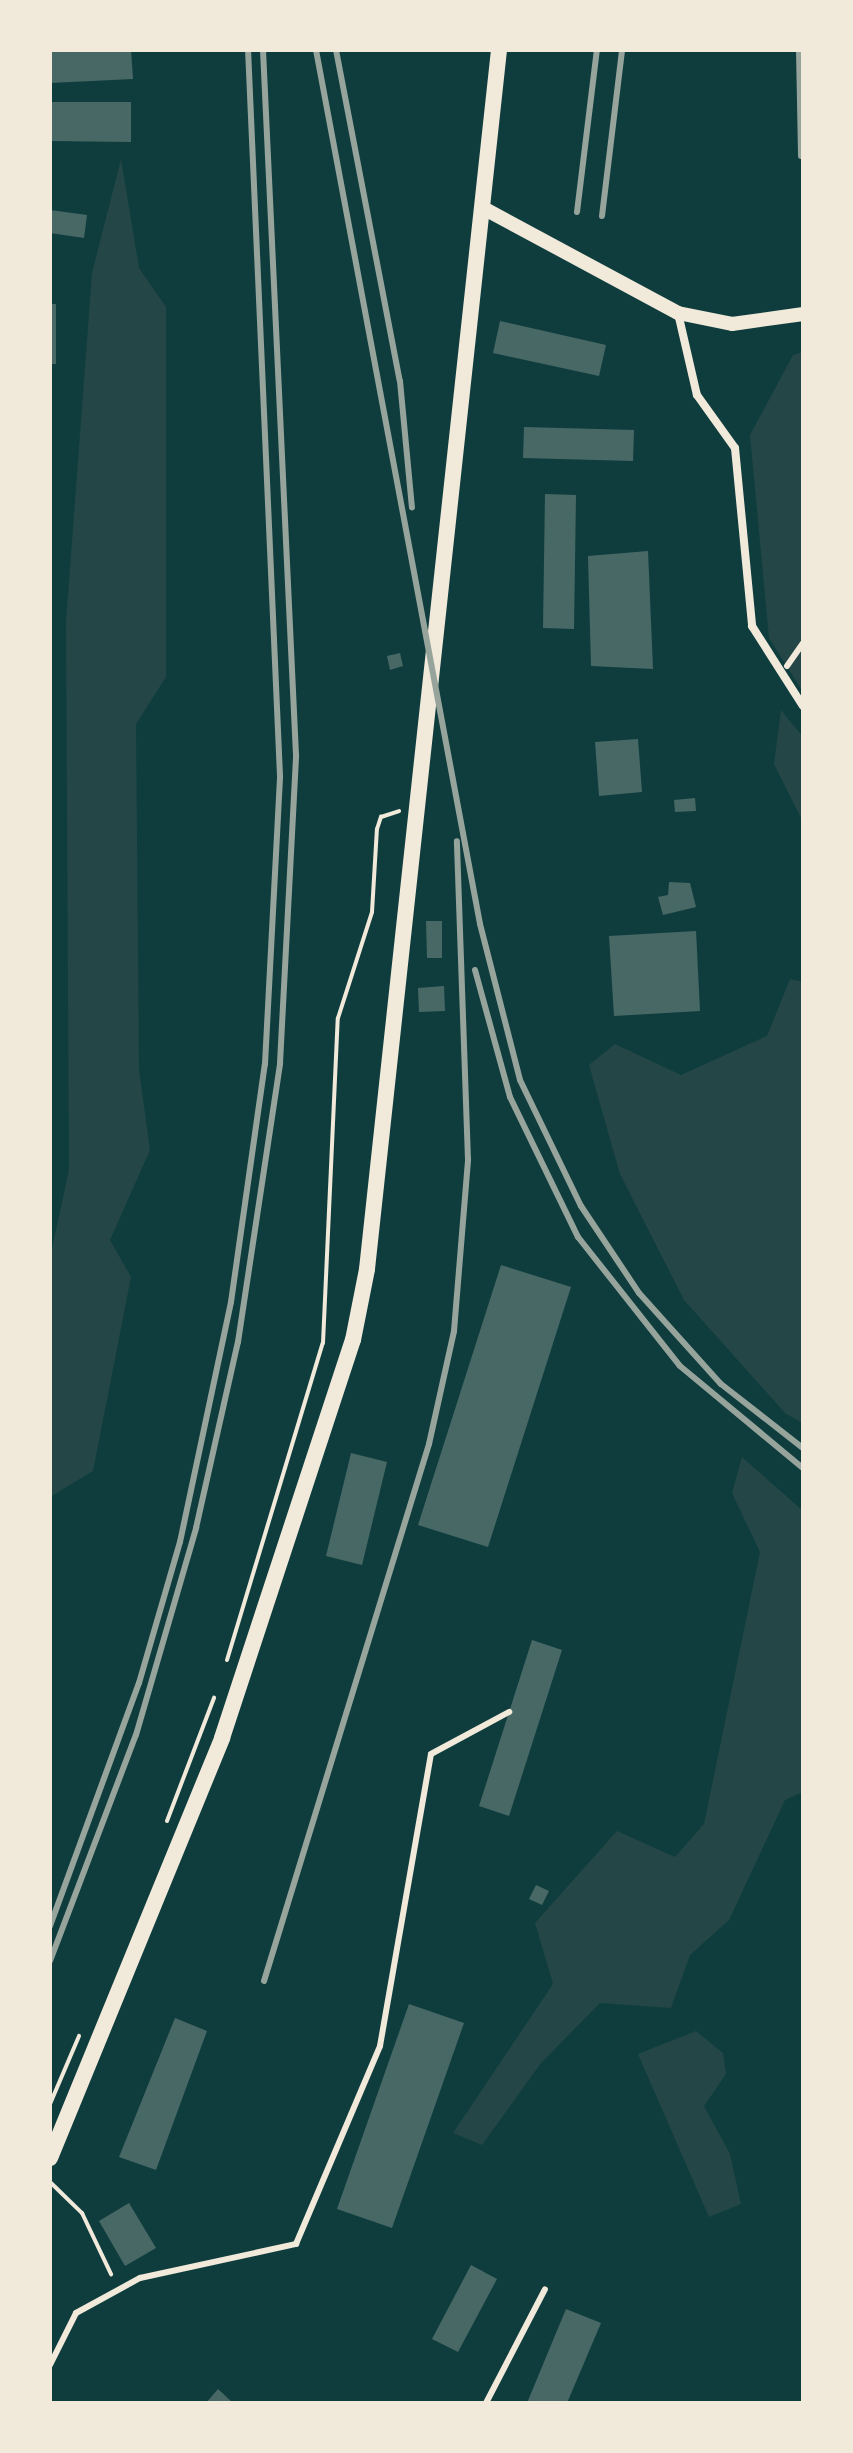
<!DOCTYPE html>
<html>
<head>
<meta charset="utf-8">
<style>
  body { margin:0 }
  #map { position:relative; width:853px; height:2453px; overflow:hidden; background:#0f3d3e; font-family:"Nunito Sans",sans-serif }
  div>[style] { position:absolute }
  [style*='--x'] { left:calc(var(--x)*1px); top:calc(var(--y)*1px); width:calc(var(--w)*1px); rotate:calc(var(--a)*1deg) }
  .green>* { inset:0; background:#244646 }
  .building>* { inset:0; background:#486865 }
  .path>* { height:4px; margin:-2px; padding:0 2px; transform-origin:2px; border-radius:2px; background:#f1e9da }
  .service>* { height:6px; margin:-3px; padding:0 3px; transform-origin:3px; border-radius:3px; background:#f1e9da }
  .minor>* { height:8px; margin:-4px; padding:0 4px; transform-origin:4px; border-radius:4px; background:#f1e9da }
  .tertiary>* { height:14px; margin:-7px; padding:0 7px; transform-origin:7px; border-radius:7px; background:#f1e9da }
  .secondary>* { height:16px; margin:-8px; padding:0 8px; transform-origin:8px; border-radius:8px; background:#f1e9da }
  .rail>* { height:6px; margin:-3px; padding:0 3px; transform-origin:3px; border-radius:3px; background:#97a49c }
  span { translate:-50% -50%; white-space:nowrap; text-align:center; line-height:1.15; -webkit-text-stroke:8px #f1e9da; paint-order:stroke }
  .frame { position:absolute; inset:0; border:52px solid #f1e9da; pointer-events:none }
</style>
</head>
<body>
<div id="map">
  <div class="green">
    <i style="clip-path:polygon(121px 159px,139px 268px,166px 307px,166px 677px,136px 724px,139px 1070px,150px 1150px,110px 1240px,131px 1277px,93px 1471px,50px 1497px,50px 1258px,69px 1170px,66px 622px,92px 273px)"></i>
    <i style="clip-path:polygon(803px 352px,803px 692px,769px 638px,750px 435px,793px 355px)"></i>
    <i style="clip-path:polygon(781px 710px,803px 737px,803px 822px,774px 764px)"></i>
    <i style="clip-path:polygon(790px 979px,803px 982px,803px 1423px,786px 1414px,684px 1300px,620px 1174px,589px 1065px,615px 1044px,681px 1075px,767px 1036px)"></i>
    <i style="clip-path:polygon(742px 1457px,803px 1511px,803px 1792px,785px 1800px,729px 1920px,690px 1955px,671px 2008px,600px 2003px,541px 2063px,482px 2145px,453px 2133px,553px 1984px,535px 1923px,617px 1831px,675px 1857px,704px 1824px,760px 1552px,732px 1493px)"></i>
    <i style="clip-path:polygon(696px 2031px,723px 2053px,726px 2074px,704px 2106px,730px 2154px,741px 2204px,709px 2217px,638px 2054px)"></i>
  </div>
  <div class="building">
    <i style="clip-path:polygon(50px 50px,131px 50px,133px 79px,50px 83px)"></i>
    <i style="clip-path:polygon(50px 102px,131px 102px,131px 142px,50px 141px)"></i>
    <i style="clip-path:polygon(50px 210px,87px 215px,84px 238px,50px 233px)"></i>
    <i style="clip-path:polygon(50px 304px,56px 304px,56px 364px,50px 364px)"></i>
    <i style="clip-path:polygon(500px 321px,606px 345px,599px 376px,493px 353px)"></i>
    <i style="clip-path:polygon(524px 427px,634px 430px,633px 461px,523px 458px)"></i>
    <i style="clip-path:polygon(545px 494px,576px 495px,574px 629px,543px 628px)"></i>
    <i style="clip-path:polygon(648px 551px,653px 669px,591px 666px,588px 556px)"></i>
    <i style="clip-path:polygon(400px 653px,403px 666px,390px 670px,387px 656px)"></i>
    <i style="clip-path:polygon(638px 739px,642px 792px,599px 796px,595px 742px)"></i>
    <i style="clip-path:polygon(695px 798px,696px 811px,675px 812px,674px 800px)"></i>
    <i style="clip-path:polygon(669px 882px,690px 883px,696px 907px,663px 915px,658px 897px,668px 895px)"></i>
    <i style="clip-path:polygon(426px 921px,442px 921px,442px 958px,427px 958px)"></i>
    <i style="clip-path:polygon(696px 931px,700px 1011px,614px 1016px,609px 936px)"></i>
    <i style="clip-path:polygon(444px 986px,445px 1011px,419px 1012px,418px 988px)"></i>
    <i style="clip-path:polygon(501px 1265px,571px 1287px,488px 1547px,418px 1525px)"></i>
    <i style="clip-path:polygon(351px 1453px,387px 1462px,362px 1565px,326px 1556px)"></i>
    <i style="clip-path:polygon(532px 1640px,562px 1650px,509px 1816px,479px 1806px)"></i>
    <i style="clip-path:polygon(536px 1885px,549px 1891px,542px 1905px,529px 1899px)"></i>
    <i style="clip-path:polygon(409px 2004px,464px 2023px,392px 2228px,337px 2209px)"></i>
    <i style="clip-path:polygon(175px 2018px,207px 2031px,156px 2170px,119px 2157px)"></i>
    <i style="clip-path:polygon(129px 2203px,156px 2248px,125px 2266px,99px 2221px)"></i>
    <i style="clip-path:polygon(471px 2265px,497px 2279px,458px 2352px,432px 2339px)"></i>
    <i style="clip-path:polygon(566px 2309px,601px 2323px,567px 2403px,527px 2403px)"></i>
    <i style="clip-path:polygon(218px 2389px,233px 2403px,206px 2403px)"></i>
  </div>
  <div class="path">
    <i style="--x:227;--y:1660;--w:331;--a:-73.2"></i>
    <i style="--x:323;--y:1343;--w:325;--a:-87.4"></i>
    <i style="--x:338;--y:1018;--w:111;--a:-72.2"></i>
    <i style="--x:372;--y:912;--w:83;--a:-86.6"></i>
    <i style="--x:377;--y:829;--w:13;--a:-72"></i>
    <i style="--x:381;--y:817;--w:19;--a:-18"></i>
    <i style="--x:167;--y:1821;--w:132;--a:-69.1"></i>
    <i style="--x:50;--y:2104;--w:74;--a:-66.9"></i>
    <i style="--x:50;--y:2182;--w:45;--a:44.1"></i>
    <i style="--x:82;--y:2213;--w:68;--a:64.6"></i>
  </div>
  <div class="service">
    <i style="--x:787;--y:666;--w:28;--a:-55"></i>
    <i style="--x:50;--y:2365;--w:58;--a:-63.4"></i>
    <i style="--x:76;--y:2313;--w:73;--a:-28.7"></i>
    <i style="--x:140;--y:2278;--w:160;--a:-12.3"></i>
    <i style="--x:296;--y:2244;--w:215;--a:-67"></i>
    <i style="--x:380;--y:2046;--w:296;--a:-80.1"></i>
    <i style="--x:431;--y:1754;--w:89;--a:-28.3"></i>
    <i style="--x:486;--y:2403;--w:128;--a:-62.6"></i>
  </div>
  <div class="minor">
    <i style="--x:678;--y:313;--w:84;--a:77"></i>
    <i style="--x:697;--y:395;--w:65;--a:54.4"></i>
    <i style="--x:735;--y:448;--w:179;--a:84.5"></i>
    <i style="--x:752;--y:626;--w:95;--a:57.5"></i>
  </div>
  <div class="tertiary">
    <i style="--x:483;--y:208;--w:221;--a:28.3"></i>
    <i style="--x:678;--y:313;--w:55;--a:11.5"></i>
    <i style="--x:732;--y:324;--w:72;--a:-8"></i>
  </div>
  <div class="secondary">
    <i style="--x:50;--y:2158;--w:454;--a:-67.7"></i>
    <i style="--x:222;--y:1738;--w:419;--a:-71.8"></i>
    <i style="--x:353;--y:1340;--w:72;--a:-78.8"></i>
    <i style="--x:367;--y:1269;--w:1226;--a:-83.82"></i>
  </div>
  <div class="rail">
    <i style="--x:316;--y:50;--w:889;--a:79.37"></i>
    <i style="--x:480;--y:924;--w:161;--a:75.6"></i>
    <i style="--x:520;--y:1080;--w:140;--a:64.2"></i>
    <i style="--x:581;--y:1206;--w:105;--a:56.3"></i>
    <i style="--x:639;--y:1293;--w:122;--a:48"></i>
    <i style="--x:721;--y:1384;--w:104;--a:38"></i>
    <i style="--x:336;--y:50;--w:337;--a:79.1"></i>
    <i style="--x:400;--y:381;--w:127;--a:84.6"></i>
    <i style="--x:799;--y:50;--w:106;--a:88.9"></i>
    <i style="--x:577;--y:212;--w:163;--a:-83"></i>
    <i style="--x:602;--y:216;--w:167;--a:-83.1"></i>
    <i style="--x:475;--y:970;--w:132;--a:74.6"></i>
    <i style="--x:510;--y:1097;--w:156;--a:64.1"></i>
    <i style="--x:578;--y:1237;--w:164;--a:51.7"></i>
    <i style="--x:680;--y:1366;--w:160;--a:39.7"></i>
    <i style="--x:50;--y:1926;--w:259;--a:-69.9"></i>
    <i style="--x:139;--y:1683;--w:147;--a:-73.8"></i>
    <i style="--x:180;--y:1542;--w:245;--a:-78"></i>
    <i style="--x:231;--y:1302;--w:240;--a:-81.9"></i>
    <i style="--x:265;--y:1064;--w:288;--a:-87"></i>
    <i style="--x:280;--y:776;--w:727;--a:-92.52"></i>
    <i style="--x:50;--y:1961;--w:242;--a:-69.2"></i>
    <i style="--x:136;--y:1735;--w:216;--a:-73.8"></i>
    <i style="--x:196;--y:1528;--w:191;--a:-77.3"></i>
    <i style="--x:238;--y:1342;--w:282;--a:-81.4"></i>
    <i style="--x:280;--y:1063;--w:308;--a:-87"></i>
    <i style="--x:296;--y:755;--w:706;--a:-92.68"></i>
    <i style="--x:264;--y:1981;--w:562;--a:-72.92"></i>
    <i style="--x:429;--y:1444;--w:116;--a:-77.5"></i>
    <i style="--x:454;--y:1331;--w:172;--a:-85.3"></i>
    <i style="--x:468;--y:1160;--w:319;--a:-92"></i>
  </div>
  <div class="frame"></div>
</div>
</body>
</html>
